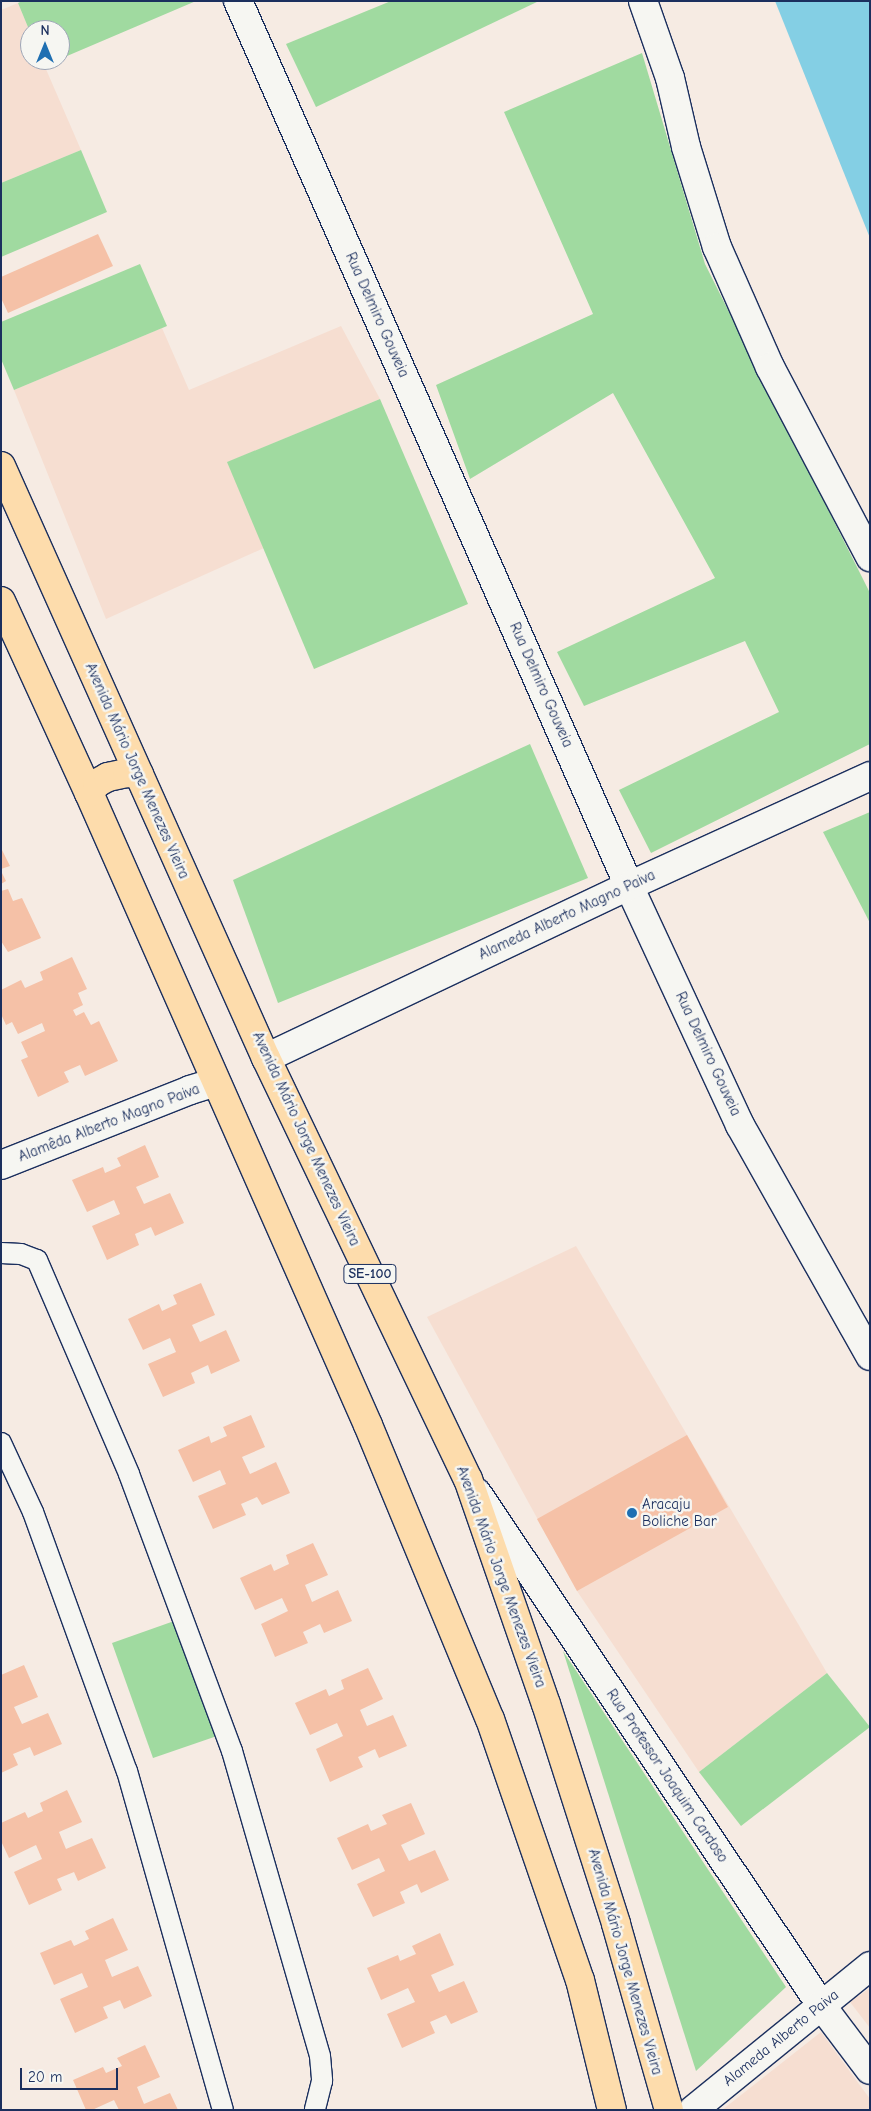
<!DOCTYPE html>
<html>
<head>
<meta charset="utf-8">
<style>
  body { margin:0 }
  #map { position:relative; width:871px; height:2111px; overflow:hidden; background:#f6ebe3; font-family:"Comic Neue",sans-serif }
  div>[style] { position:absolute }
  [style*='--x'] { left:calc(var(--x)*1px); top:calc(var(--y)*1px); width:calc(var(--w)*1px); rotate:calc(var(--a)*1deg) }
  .built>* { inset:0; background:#f6ded1 }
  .green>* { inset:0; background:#a0daa0 }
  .water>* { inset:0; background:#84cfe4 }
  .building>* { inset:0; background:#f5c1a7 }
  .roads { filter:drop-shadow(1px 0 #1b2f5e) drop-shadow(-1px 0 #1b2f5e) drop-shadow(0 1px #1b2f5e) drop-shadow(0 -1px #1b2f5e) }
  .lane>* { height:20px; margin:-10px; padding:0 10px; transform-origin:10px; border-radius:10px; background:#f6f6f2 }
  .street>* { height:28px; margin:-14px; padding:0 14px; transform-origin:14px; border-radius:14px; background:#f6f6f2 }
  .secondary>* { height:28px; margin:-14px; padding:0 14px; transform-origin:14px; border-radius:14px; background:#f6f6f2 }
  .primary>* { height:28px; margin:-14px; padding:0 14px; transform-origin:14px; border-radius:14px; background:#fddcac }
  .dots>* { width:14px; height:14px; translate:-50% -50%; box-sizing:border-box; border:2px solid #f6f6f2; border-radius:50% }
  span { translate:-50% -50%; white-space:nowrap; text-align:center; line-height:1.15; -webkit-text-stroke:5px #f6f6f2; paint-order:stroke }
  .shield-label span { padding:1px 4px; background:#f6f6f2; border:1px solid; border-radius:4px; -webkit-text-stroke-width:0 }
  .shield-label { font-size:14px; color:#1b2f5e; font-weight:700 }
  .street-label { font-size:15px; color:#1b2f5e }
  .poi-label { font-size:15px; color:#1b2f5e }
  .left { translate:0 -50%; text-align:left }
  .frame { position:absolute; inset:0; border:2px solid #1b2f5e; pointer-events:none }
  .north { position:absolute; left:20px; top:20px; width:50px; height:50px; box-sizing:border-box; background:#f6f6f2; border:1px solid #9ea6b7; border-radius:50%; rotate:0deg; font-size:14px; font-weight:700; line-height:20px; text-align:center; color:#1b2f5e }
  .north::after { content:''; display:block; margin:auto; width:18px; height:22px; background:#1f6fb2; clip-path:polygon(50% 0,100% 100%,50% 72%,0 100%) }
  .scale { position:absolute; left:20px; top:2068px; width:98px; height:22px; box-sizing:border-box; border:2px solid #1b2f5e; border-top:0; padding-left:6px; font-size:15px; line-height:18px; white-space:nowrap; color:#1b2f5e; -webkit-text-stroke:4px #f6f6f2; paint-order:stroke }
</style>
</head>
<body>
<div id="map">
  <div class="built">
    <i style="clip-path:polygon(18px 3px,30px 32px,30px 60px,42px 60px,81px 150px,1px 183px,1px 10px)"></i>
    <i style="clip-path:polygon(341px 326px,380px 399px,228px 462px,264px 548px,106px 619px,14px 390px,162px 328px,189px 390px)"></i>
    <i style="clip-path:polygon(576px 1246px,827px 1673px,699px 1772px,577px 1591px,427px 1317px)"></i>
    <i style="clip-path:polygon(870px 1988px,870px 2028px,850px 2002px)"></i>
    <i style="clip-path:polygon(821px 2032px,870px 2099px,870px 2110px,722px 2110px)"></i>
  </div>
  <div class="green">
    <i style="clip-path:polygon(22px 1px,196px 1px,60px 59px,60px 30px,30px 30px,30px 32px,18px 3px)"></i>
    <i style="clip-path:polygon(391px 1px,539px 1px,316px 107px,286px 44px)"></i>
    <i style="clip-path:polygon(642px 53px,705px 264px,870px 593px,870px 744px,651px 853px,619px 790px,779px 712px,745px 641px,584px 706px,557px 652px,715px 578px,613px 393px,470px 479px,436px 385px,593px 314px,504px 112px)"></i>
    <i style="clip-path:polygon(81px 150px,107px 212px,1px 257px,1px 183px)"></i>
    <i style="clip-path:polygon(140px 264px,167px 326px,14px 390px,1px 359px,1px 322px)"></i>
    <i style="clip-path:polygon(380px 399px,468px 604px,314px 669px,227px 462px)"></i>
    <i style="clip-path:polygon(530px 744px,588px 878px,278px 1003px,233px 880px)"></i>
    <i style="clip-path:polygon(870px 812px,870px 923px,823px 832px)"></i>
    <i style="clip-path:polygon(177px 1620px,217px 1736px,153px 1758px,112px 1643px)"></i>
    <i style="clip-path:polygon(563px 1651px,786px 1987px,696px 2071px)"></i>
    <i style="clip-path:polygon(827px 1673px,870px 1727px,741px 1826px,699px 1772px)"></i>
  </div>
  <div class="water">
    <i style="clip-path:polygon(775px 1px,870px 1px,870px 238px)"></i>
  </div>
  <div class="building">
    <i style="clip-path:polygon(98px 234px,113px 266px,8px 313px,1px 298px,1px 277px)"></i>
    <i style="clip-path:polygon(1px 848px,10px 866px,1px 869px)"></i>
    <i style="clip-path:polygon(1px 871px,6px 881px,1px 884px)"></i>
    <i style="clip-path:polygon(8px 889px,13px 901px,22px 898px,41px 938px,8px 952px,1px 941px,1px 891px)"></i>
    <i style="clip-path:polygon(72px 957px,87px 989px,78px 993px,83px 1005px,73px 1010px,76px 1016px,84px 1012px,91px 1025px,99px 1021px,118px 1061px,85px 1076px,80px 1065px,64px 1072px,69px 1082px,38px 1097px,21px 1060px,28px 1057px,21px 1042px,45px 1031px,42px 1023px,18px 1034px,12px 1022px,6px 1025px,1px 1014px,1px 990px,21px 980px,25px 988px,43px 980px,40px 972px)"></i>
    <i style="clip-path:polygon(145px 1145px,159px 1177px,136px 1187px,144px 1204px,170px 1193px,184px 1223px,155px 1236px,151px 1227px,135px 1234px,139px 1245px,107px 1260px,92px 1226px,120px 1214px,114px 1200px,87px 1212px,72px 1180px,103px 1167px,105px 1173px,121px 1166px,117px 1158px)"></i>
    <i style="clip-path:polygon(201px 1283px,215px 1315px,192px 1325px,200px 1342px,226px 1330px,240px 1361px,211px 1374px,208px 1365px,191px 1373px,195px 1383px,163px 1397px,148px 1364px,176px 1352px,170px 1338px,143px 1350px,128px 1319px,159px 1304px,162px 1311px,177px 1304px,173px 1295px)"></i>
    <i style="clip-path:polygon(251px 1415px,265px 1447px,242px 1457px,250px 1474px,276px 1462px,290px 1493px,262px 1505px,257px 1497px,241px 1504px,246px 1515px,213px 1529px,198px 1496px,226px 1484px,220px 1470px,193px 1482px,178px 1450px,209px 1436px,211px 1443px,227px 1436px,223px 1427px)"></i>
    <i style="clip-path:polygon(687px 1435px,728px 1507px,577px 1591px,537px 1519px)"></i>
    <i style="clip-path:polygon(313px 1543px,328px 1575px,305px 1585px,312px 1602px,338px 1590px,352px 1621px,324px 1633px,320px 1624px,303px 1632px,308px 1643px,275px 1657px,261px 1624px,288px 1611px,282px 1598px,255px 1610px,240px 1578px,271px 1564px,274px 1571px,289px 1564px,286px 1555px)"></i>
    <i style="clip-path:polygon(24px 1665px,38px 1697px,14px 1707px,22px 1724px,48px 1713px,62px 1744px,34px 1756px,30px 1747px,13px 1754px,18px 1765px,1px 1773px,1px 1675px)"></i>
    <i style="clip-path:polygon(368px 1668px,383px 1699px,360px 1710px,367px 1726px,393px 1715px,407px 1746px,379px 1758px,375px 1749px,358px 1757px,363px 1767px,330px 1782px,316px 1749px,343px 1736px,337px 1723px,310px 1735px,295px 1703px,326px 1689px,329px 1696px,344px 1689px,341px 1680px)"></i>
    <i style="clip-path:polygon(67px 1790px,82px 1822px,59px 1832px,66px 1849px,92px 1838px,106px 1868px,78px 1881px,74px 1872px,57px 1879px,62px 1890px,29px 1905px,14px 1872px,42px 1859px,36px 1845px,9px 1858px,1px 1841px,1px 1823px,25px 1812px,28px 1818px,43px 1811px,40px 1803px)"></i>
    <i style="clip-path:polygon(411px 1803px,425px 1834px,401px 1845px,409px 1861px,435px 1850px,449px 1880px,421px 1893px,417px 1884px,400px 1892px,405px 1903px,373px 1917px,357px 1884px,385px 1871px,379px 1858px,352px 1870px,337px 1838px,368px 1824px,371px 1831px,387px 1824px,382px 1815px)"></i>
    <i style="clip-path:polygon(113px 1918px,128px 1950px,105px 1960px,112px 1977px,138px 1966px,152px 1996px,124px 2009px,120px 2000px,103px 2007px,108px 2018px,75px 2033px,60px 1999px,88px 1987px,82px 1973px,54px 1985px,40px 1953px,71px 1940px,74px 1946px,89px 1939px,85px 1931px)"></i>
    <i style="clip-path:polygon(440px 1933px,454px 1965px,431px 1975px,439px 1992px,464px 1981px,478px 2012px,451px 2024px,446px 2015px,430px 2022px,435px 2033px,402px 2048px,387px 2014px,415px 2002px,408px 1988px,381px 2000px,367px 1968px,398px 1955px,400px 1961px,416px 1954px,412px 1946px)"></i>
    <i style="clip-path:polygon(145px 2045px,160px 2077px,137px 2087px,144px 2104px,170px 2093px,178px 2110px,119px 2110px,114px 2100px,92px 2110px,86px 2110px,73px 2080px,103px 2067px,106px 2073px,122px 2066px,117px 2058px)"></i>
  </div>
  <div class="roads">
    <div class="lane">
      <i style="--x:1;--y:1253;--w:20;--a:3"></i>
      <i style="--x:21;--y:1254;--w:17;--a:21"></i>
      <i style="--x:37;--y:1260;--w:233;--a:66.7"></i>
      <i style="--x:129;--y:1474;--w:296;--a:69.6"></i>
      <i style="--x:232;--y:1751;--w:317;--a:73.9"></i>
      <i style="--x:320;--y:2056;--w:25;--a:85"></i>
      <i style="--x:322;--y:2081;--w:30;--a:104"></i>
      <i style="--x:1;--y:1443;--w:76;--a:65.1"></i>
      <i style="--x:33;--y:1512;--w:276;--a:70.1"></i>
      <i style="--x:127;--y:1771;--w:352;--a:74.2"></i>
    </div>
    <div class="street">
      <i style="--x:238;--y:1;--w:968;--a:66.16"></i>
      <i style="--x:629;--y:886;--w:264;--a:65.1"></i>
      <i style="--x:740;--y:1125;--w:265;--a:60.6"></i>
      <i style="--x:643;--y:1;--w:82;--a:70.7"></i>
      <i style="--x:670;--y:78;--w:71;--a:76.9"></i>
      <i style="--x:686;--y:147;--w:105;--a:72.8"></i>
      <i style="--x:717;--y:247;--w:131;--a:66.2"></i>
      <i style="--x:770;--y:367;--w:215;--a:62.2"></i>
      <i style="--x:266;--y:1058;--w:402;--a:-25.4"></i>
      <i style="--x:629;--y:886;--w:265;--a:-24.5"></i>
      <i style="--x:1;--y:1165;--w:203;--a:-21.6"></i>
      <i style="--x:190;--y:1090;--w:27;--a:-17"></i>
      <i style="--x:693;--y:2110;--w:228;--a:-39.1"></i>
    </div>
    <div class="secondary">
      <i style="--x:477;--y:1493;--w:617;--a:56.1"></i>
      <i style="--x:821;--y:2005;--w:81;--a:53"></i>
    </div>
    <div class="primary">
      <i style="--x:1;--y:466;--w:649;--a:65.89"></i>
      <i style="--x:266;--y:1058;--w:467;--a:64.4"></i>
      <i style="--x:468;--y:1479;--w:238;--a:70.9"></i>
      <i style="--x:546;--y:1704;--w:231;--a:72.3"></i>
      <i style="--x:616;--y:1924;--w:193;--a:74.1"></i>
      <i style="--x:1;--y:601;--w:211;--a:65.4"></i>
      <i style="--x:89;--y:793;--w:691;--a:66.18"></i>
      <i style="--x:368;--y:1425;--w:318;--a:67.5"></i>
      <i style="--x:490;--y:1719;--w:276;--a:71"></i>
      <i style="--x:580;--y:1980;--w:134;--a:76.2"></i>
      <i style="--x:89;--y:793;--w:13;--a:-51"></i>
      <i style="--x:97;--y:783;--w:13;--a:-29"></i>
      <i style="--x:108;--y:777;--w:19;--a:-12"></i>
      <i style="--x:127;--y:773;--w:12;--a:5"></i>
    </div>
  </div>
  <div class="dots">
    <i style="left:632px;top:1513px;background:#1f6fb2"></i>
  </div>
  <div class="shield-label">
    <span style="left:370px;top:1274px">SE-100</span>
  </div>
  <div class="street-label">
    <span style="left:377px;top:315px;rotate:66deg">Rua Delmiro Gouveia</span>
    <span style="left:541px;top:685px;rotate:66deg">Rua Delmiro Gouveia</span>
    <span style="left:137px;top:771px;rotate:66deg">Avenida Mário Jorge Menezes Vieira</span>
    <span style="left:567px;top:915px;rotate:-25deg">Alameda Alberto Magno Paiva</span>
    <span style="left:708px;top:1054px;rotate:65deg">Rua Delmiro Gouveia</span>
    <span style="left:109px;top:1123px;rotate:-21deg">Alamêda Alberto Magno Paiva</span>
    <span style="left:306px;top:1139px;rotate:65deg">Avenida Mário Jorge Menezes Vieira</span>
    <span style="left:501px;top:1577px;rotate:70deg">Avenida Mário Jorge Menezes Vieira</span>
    <span style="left:667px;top:1776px;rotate:56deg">Rua Professor Joaquim Cardoso</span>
    <span style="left:625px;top:1962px;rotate:74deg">Avenida Mário Jorge Menezes Vieira</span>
    <span style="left:781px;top:2038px;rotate:-39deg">Alameda Alberto Paiva</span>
  </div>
  <div class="poi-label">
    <span class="left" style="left:642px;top:1513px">Aracaju<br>Boliche Bar</span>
  </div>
  <div class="frame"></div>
  <div class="north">N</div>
  <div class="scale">20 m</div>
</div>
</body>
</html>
